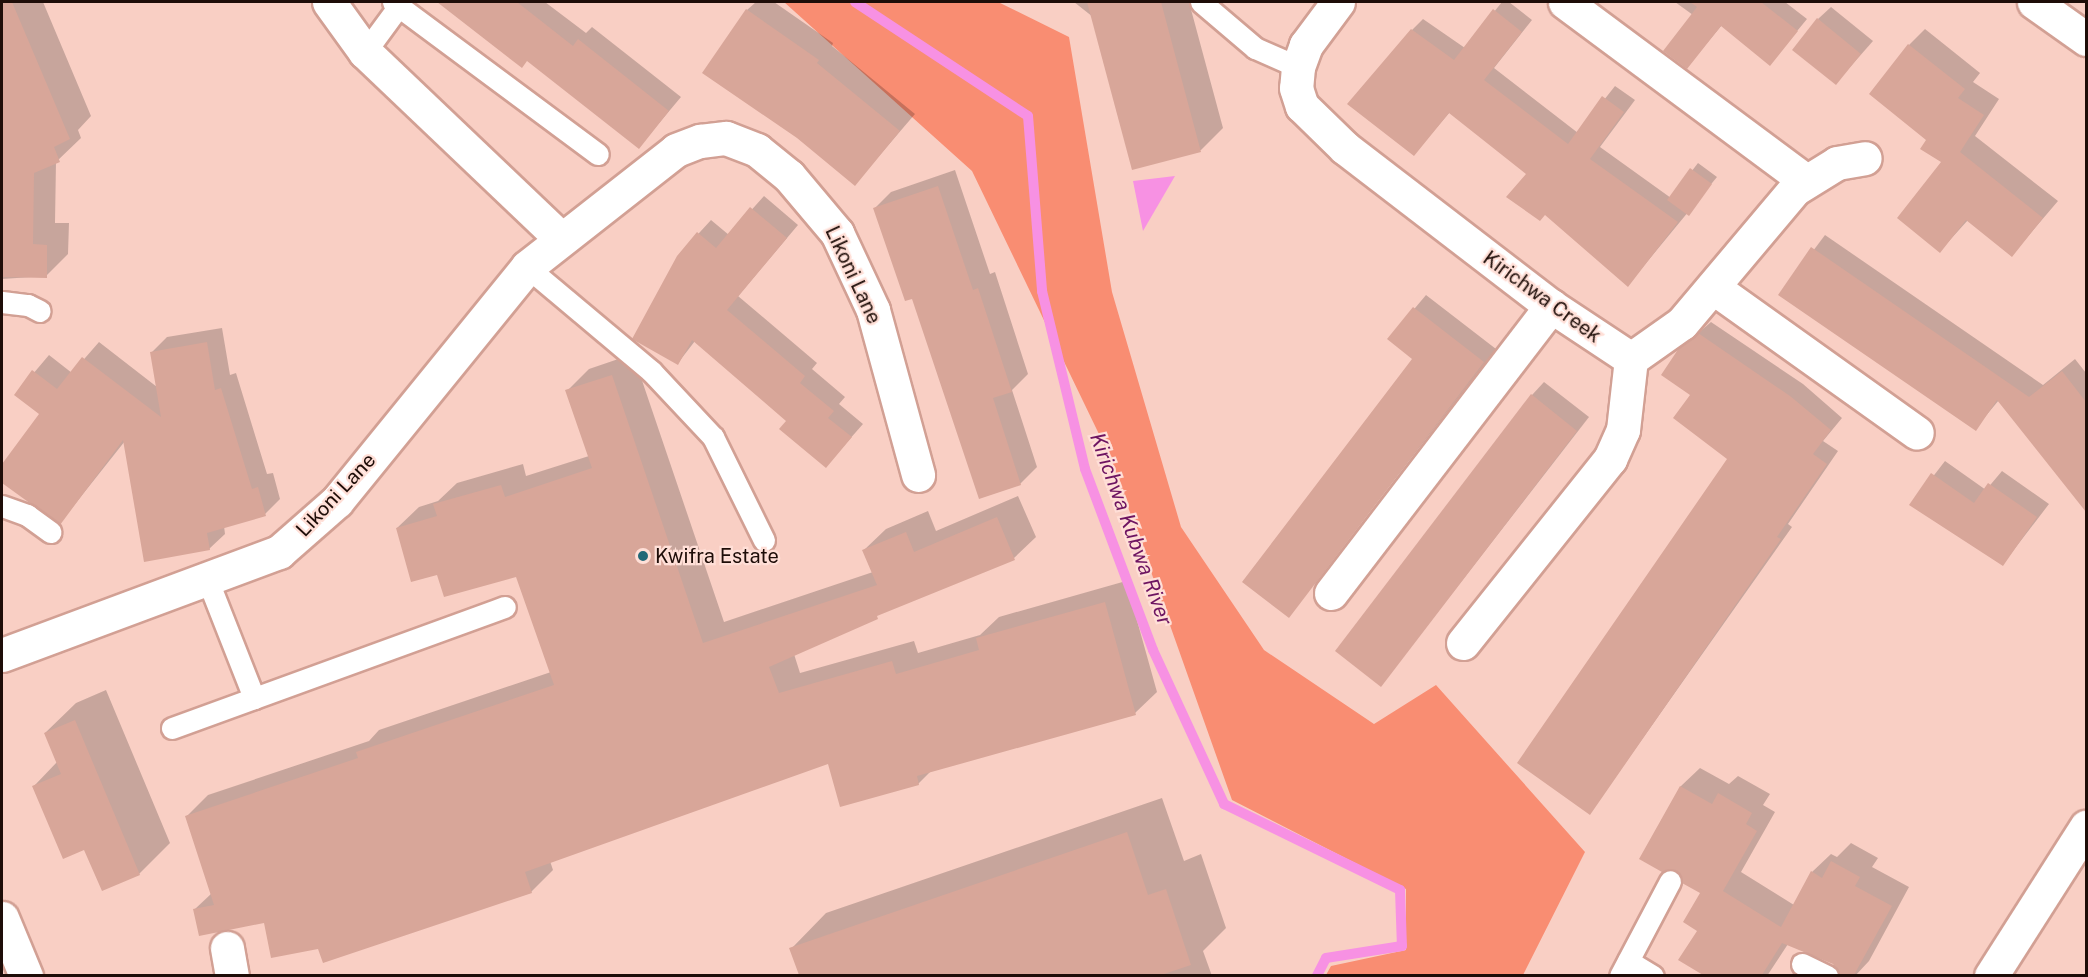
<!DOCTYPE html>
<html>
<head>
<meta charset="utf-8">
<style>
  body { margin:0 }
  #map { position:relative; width:2088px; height:977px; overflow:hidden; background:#f9cfc4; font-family:"Public Sans",sans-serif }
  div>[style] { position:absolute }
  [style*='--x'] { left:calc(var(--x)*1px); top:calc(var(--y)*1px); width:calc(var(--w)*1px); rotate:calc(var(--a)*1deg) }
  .green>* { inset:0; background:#f98d72 }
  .water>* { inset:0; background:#f791e3 }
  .shadow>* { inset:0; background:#0003 }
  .stream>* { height:10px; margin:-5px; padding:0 5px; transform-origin:5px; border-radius:5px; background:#f791e3 }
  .building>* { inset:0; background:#d8a699 }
  .roads { filter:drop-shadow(2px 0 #d2a094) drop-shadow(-2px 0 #d2a094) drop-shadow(0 2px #d2a094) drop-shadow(0 -2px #d2a094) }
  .lane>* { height:21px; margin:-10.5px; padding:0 10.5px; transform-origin:10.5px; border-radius:10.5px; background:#fff }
  .street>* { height:33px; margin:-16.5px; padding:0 16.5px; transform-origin:16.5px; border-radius:16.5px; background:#fff }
  .secondary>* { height:33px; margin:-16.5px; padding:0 16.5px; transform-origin:16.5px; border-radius:16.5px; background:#fff }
  .dots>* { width:16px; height:16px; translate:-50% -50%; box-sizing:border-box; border:3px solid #ffdfd7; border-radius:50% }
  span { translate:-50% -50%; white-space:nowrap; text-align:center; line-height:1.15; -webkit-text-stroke:4.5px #ffdfd7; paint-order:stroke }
  .street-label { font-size:20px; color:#1e0d08 }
  .poi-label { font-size:20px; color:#1e0d08 }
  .left { translate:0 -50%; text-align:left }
  .water-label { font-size:21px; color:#6e1461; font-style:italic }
  .frame { position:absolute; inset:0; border:3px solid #1e0d08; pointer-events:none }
</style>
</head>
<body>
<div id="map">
  <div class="green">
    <i style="clip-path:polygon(784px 2px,998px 2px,1069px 37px,1112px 292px,1181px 527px,1264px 650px,1374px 724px,1436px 685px,1585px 852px,1523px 975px,1326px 975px,1331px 966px,1406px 950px,1406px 889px,1232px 800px,1111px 459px,972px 171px)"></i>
  </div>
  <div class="water">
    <i style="clip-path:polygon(1175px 176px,1143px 231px,1133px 181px)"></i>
  </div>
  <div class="shadow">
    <i style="clip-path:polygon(2px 2px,43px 2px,91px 116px,78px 130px,81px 138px,56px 162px,55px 223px,69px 223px,68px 254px,46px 276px,2px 279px)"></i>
    <i style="clip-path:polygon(453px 2px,545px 2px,586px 33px,592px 27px,681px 97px,639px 147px)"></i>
    <i style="clip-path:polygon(756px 2px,774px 2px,833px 43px,832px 46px,915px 114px,855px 184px,798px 137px,747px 10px)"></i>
    <i style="clip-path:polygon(1074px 2px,1189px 2px,1223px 128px,1201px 150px,1133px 168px,1093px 17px)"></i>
    <i style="clip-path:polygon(1502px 2px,1509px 2px,1532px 20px,1494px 68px,1578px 133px,1615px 86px,1635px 100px,1600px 147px,1671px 198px,1698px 163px,1717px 177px,1628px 285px,1528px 174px,1450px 112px,1414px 154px,1412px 30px,1423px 19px,1465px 48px)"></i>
    <i style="clip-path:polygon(1675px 2px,1785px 2px,1807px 19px,1770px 64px,1722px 25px,1687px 67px,1693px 15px)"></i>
    <i style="clip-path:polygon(1831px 7px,1873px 41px,1836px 83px,1818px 19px)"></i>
    <i style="clip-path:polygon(1925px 29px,1980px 73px,1973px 82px,1999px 99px,1975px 136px,2058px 201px,2012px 255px,1968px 220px,1940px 251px,1944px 162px,1928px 140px,1909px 45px)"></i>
    <i style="clip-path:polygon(955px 170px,990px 274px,995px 272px,1028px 374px,1012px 390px,1037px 467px,1020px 484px,913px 297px,875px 208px,891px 192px)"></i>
    <i style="clip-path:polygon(764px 196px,798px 225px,738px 296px,817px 363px,812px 369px,845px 397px,839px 404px,863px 424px,826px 466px,788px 420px,695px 341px,678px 363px,678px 256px,711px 220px,729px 235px)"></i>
    <i style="clip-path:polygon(1825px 235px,2043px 385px,2075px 359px,2086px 373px,2086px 510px,1999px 400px,1975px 429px,1780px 295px)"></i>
    <i style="clip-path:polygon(1426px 295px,1496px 349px,1288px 616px,1414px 359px,1389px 339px)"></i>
    <i style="clip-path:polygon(1711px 322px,1803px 384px,1842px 418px,1823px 441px,1838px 451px,1788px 524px,1792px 527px,1590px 813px,1729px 459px,1692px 394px,1680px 349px)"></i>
    <i style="clip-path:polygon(222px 328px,230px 375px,236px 373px,267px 474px,273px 473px,280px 499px,265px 514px,224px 526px,225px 534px,209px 549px,125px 441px,60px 523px,2px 481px,2px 466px,41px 414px,16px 394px,49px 355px,72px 373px,99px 342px,157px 387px,152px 352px,167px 337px)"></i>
    <i style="clip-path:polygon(633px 354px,724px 622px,873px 572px,864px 550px,886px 529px,928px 511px,936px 531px,1018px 496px,1036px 537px,1014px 558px,883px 612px,794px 654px,800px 673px,914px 641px,918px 653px,980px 635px,999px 617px,1126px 581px,1157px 692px,1135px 713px,932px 770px,918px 784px,829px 762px,550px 861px,553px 870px,531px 892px,319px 947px,265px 921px,195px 909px,212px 893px,186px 817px,208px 795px,369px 741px,379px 730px,551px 672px,517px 575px,438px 573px,397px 528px,419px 507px,438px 501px,457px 483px,523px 464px,526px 476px,589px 456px,567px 391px,589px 369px)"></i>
    <i style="clip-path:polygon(1544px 382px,1589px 417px,1381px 685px,1532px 395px)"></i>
    <i style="clip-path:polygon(1945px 461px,1986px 490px,2002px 471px,2049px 504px,2003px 564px,1911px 505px)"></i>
    <i style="clip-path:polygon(106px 690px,170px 843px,139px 874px,85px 848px,34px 786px,57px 762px,45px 733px,76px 703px)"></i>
    <i style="clip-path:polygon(1700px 768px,1729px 784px,1738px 776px,1770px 794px,1763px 805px,1775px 812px,1741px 872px,1794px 905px,1812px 872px,1831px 854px,1837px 857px,1851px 843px,1878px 858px,1872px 867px,1909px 887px,1869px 961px,1855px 976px,1847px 976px,1833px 963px,1788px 944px,1767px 976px,1706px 976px,1681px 960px,1699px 931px,1702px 893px,1677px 868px,1641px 858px,1681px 786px)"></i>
    <i style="clip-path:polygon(1162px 798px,1184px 861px,1201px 854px,1226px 928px,1203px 951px,1212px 976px,800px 976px,791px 949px,826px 913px)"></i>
  </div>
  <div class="stream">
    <i style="--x:855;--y:2;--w:207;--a:33.4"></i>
    <i style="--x:1028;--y:116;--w:176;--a:85.4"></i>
    <i style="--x:1042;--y:291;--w:183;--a:76.4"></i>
    <i style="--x:1085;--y:469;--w:193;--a:69.4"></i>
    <i style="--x:1153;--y:650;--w:170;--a:65.2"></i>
    <i style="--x:1224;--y:804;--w:196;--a:26"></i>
    <i style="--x:1400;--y:890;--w:56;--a:88"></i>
    <i style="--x:1402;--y:946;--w:77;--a:171"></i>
    <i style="--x:1326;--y:958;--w:20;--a:117"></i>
  </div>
  <div class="building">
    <i style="clip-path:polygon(2px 2px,12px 2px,70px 139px,54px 147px,60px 162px,34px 173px,33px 244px,47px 245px,47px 278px,2px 277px)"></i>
    <i style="clip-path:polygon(437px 2px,517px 2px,573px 46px,578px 39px,669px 111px,639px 149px,527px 61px,522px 68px)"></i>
    <i style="clip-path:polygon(1087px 2px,1161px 2px,1201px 152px,1132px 170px)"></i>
    <i style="clip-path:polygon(1690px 2px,1761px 2px,1798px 31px,1770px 66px,1721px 26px,1687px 69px,1663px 51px,1697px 7px)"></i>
    <i style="clip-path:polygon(746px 9px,819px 60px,817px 63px,900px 131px,855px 186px,797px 138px,702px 73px)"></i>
    <i style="clip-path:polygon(1493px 9px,1522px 32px,1484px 80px,1568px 144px,1602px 96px,1624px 112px,1590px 159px,1678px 222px,1628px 287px,1545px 215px,1540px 221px,1506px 197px,1526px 174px,1449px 113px,1414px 156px,1347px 104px,1411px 29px,1454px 60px)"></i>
    <i style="clip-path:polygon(1817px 18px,1861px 54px,1836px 85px,1792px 50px)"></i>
    <i style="clip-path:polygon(1908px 44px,1965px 89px,1958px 98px,1984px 115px,1960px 152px,2043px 218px,2012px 257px,1966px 220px,1940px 253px,1897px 218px,1941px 162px,1920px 149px,1926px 140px,1869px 94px)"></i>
    <i style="clip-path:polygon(1690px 168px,1712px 184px,1689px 216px,1667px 200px)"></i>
    <i style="clip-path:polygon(938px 186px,973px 290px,978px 288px,1012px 392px,993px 398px,1021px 485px,979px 499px,912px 299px,905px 301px,873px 208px)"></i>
    <i style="clip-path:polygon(750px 207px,787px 238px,727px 310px,805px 376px,800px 383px,834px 411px,828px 418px,852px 437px,826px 468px,779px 429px,786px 421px,692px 340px,678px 365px,632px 339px,677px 256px,697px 232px,716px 248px)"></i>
    <i style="clip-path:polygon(1811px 247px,2029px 397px,2062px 371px,2086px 402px,2086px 512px,1997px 400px,1976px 431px,1778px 295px)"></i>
    <i style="clip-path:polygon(1413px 307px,1484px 362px,1289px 618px,1242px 582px,1412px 359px,1387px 339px)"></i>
    <i style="clip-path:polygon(1698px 333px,1790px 396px,1831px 430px,1813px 454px,1827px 464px,1777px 537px,1781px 539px,1590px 815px,1517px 763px,1727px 459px,1673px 418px,1690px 395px,1661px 375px,1679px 348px)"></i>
    <i style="clip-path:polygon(207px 342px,215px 390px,221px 388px,252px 489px,258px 487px,266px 516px,207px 533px,210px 550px,144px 562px,123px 440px,60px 525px,2px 483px,2px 464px,39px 414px,14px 395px,32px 370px,57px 389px,82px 357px,161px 417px,150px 352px)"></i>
    <i style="clip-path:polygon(612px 375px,703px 643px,877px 585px,862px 550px,906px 532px,914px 552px,997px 517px,1015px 560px,877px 616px,878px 619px,769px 667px,779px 693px,892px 661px,896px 674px,979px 650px,976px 638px,1105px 602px,1136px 715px,917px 776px,919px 785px,840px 807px,828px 764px,525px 872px,532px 893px,323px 963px,318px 949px,271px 958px,264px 923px,199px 936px,193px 909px,214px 905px,185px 816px,358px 758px,356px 752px,554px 685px,516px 577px,444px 597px,437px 575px,411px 582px,396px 528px,437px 516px,433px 504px,501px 485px,505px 497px,592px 468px,565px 390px)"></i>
    <i style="clip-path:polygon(1531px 394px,1577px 431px,1381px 687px,1335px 651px)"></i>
    <i style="clip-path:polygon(1931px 473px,1974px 503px,1988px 483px,2037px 517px,2003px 566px,1909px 505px)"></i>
    <i style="clip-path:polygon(75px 720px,140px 875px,102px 891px,84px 850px,63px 859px,32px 786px,61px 774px,44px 733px)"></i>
    <i style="clip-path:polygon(1680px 786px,1712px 804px,1718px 793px,1752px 813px,1746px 824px,1757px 831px,1723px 891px,1781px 927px,1811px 871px,1822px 878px,1831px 861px,1860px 877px,1855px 886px,1892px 906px,1854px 975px,1840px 975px,1833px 964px,1782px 943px,1762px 975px,1703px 975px,1678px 960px,1697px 931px,1683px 922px,1700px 893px,1682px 883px,1676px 870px,1662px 872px,1639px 859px)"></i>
    <i style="clip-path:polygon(1127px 832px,1148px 895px,1166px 889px,1191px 965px,1161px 975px,799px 975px,789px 948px)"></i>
  </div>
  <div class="roads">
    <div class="lane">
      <i style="--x:393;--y:2;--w:255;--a:36.6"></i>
      <i style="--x:1201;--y:2;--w:71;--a:40.4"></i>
      <i style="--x:1255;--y:48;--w:47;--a:23.8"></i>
      <i style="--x:365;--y:52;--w:56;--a:-53.7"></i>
      <i style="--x:527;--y:267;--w:162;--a:40"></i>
      <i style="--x:651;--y:371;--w:91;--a:46.8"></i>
      <i style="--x:713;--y:437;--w:115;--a:63.7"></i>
      <i style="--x:2;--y:302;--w:26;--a:7"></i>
      <i style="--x:28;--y:305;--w:13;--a:27"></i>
      <i style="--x:2;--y:506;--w:27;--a:20"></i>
      <i style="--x:27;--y:515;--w:29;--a:36"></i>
      <i style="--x:208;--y:581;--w:126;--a:68.5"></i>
      <i style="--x:172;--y:728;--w:354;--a:-20"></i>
      <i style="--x:1628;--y:961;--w:29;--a:31"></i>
      <i style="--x:1802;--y:964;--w:28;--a:26"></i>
      <i style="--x:1620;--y:976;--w:107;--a:-62.2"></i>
    </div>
    <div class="street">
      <i style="--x:329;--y:2;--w:62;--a:54.2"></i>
      <i style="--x:365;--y:52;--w:269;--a:43.6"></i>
      <i style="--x:1338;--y:2;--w:54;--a:126.7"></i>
      <i style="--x:1306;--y:45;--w:23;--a:110"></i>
      <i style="--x:1298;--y:67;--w:21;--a:95"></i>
      <i style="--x:1296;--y:88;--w:19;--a:72"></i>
      <i style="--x:1302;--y:106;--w:60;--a:44.3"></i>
      <i style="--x:1345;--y:148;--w:260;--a:37.5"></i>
      <i style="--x:1551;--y:306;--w:96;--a:33.5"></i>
      <i style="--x:1631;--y:359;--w:62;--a:-35.2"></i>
      <i style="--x:1682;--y:323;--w:175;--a:-49.9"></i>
      <i style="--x:1795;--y:189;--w:49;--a:-31.8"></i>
      <i style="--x:1837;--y:163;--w:28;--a:-10"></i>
      <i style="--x:1565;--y:2;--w:300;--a:36.6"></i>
      <i style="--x:1714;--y:288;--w:249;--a:35.5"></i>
      <i style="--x:1331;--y:593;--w:362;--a:-52.5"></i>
      <i style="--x:1463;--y:643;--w:236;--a:-51.4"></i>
      <i style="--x:1610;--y:459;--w:32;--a:-66"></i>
      <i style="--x:1623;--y:430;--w:71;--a:-83.6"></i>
      <i style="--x:2;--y:655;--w:296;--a:-20.4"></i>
      <i style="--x:279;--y:552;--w:77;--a:-41.3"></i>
      <i style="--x:337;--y:501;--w:301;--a:-50.9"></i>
      <i style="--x:527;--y:267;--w:189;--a:-38.1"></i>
      <i style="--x:676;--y:150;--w:26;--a:-21"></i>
      <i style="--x:700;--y:141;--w:26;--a:-7"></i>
      <i style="--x:726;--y:138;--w:33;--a:21"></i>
      <i style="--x:757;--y:150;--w:41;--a:39.1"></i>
      <i style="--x:789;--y:176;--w:75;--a:49.9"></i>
      <i style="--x:837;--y:233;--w:85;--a:64.9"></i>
      <i style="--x:873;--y:310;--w:171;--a:74.7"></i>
      <i style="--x:2;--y:918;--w:63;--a:67.5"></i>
      <i style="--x:227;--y:948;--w:28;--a:80"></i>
      <i style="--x:1991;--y:976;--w:177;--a:-57.5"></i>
    </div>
    <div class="secondary">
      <i style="--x:2034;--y:2;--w:64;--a:35.4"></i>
    </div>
  </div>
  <div class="dots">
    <i style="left:643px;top:556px;background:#226877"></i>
  </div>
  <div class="street-label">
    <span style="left:853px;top:275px;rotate:65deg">Likoni Lane</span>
    <span style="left:1542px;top:297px;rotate:36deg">Kirichwa Creek</span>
    <span style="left:336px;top:495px;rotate:-47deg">Likoni Lane</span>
  </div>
  <div class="poi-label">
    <span class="left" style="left:655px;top:556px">Kwifra Estate</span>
  </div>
  <div class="water-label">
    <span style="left:1131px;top:529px;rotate:70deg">Kirichwa Kubwa River</span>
  </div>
  <div class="frame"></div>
</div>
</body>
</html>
